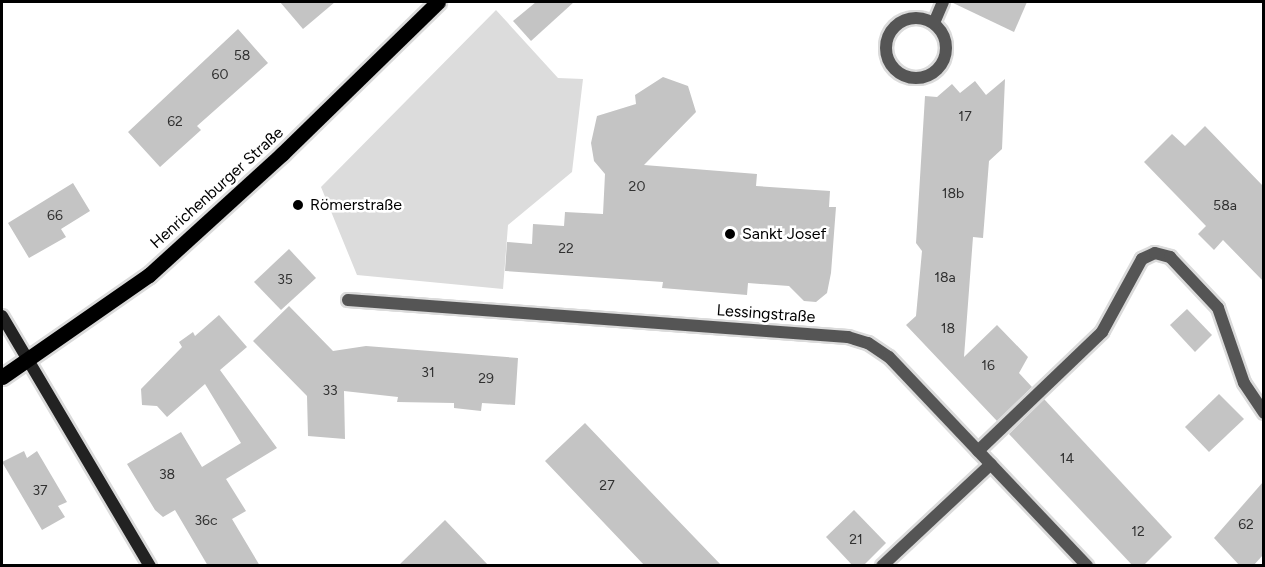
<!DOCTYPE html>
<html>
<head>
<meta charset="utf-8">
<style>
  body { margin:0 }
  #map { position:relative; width:1265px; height:567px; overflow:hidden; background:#fff; font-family:Figtree,sans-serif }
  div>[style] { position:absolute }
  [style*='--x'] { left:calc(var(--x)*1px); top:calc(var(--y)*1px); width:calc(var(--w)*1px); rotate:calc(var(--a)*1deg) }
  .green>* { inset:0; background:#dcdcdc }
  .building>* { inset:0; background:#c4c4c4 }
  .roads { filter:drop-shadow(2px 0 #dbdbdb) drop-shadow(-2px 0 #dbdbdb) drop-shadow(0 2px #dbdbdb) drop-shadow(0 -2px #dbdbdb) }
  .lane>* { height:12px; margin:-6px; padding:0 6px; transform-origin:6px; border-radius:6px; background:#555 }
  .street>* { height:12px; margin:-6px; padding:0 6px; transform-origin:6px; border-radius:6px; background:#555 }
  .street>.ring { margin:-6px; padding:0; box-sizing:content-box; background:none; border:12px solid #555; border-radius:50% }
  .secondary>* { height:12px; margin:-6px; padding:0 6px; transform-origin:6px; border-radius:6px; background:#222 }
  .primary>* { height:15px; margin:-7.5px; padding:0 7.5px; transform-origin:7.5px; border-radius:7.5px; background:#000 }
  .dots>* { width:16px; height:16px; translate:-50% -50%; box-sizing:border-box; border:3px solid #fff; border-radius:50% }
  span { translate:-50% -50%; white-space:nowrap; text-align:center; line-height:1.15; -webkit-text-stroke:5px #fff; paint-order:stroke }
  .number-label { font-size:14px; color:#313131 }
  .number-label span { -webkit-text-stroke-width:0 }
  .street-label { font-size:16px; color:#000 }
  .poi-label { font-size:16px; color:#000 }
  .left { translate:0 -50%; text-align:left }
  .frame { position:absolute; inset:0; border:3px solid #000; pointer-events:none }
</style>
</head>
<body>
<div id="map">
  <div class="green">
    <i style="clip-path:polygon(496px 10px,558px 78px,583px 79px,572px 172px,508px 225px,503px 289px,357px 275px,321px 187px)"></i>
  </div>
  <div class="building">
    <i style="clip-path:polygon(280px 2px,335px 2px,303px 29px)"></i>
    <i style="clip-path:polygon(536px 2px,574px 2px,531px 41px,513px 21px)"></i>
    <i style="clip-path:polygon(951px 2px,1027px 2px,1014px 32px)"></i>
    <i style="clip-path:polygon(238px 29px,268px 63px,197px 126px,201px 130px,160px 167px,128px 132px)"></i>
    <i style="clip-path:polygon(663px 77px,688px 86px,696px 112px,644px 165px,757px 174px,756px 186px,830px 191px,829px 207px,836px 207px,831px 273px,827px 293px,816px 302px,804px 301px,789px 286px,748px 283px,747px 295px,662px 288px,663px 282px,505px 271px,507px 242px,532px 244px,533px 224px,564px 226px,565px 212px,603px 214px,605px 174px,594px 161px,591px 143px,597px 116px,636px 104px,635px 95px)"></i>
    <i style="clip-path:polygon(1005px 79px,1002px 149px,989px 161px,983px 238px,973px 237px,964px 357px,997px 325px,1028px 357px,1019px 373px,1032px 387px,997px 421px,906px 325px,916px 316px,922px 251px,916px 243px,925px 96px,937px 97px,952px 84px,960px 93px,975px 81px,986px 95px)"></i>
    <i style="clip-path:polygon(1205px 126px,1263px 186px,1263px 281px,1223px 240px,1214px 250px,1198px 234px,1206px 226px,1144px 162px,1172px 134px,1185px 146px)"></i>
    <i style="clip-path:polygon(73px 183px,90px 211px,61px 229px,66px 237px,29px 258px,8px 223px)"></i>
    <i style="clip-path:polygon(289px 249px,316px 278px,281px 310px,254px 282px)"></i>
    <i style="clip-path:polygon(289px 306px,333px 351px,366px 346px,518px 358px,515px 405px,482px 403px,481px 411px,454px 408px,454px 403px,397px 402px,398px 397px,344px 391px,345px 439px,308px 436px,307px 396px,253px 341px)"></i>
    <i style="clip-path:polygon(1187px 309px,1212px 335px,1195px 352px,1170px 325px)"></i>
    <i style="clip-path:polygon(219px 315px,247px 347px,220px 370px,277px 448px,226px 479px,246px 511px,232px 519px,260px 566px,208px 566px,175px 510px,163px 517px,155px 510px,127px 464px,181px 432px,202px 467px,241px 443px,205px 384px,167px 417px,157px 406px,142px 405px,141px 389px,182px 347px,179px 342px,193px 332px,195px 336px)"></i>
    <i style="clip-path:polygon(1219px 394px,1244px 419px,1209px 452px,1185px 427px)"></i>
    <i style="clip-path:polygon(1044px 399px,1172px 537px,1143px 566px,1133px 566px,1009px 434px)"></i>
    <i style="clip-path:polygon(585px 423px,669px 511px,722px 566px,645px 566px,545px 461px)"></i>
    <i style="clip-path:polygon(24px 451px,27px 458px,37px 451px,67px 502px,58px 506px,65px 517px,42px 530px,2px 462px)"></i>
    <i style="clip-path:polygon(1263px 482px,1263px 555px,1253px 566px,1240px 566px,1214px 538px)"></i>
    <i style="clip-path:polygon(854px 510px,886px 543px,863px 566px,853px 566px,826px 537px)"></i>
    <i style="clip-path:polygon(445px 520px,489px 566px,398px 566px)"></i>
  </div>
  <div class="roads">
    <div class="lane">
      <i style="--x:978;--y:451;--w:172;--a:-43.8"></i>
      <i style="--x:1102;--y:332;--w:83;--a:-61.3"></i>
      <i style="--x:1142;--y:259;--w:14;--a:-25"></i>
      <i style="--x:1155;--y:253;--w:16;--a:15"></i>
      <i style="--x:1170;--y:257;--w:70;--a:46.7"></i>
      <i style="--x:1218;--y:308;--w:79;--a:70.9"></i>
      <i style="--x:1244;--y:383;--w:36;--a:56"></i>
      <i style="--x:882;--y:566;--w:149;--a:-43.1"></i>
    </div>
    <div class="street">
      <i class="ring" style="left:886px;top:18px;width:48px;height:48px"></i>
      <i style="--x:934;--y:23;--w:23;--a:-67"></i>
      <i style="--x:348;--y:300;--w:501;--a:4.23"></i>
      <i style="--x:848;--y:337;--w:21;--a:17"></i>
      <i style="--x:868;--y:343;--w:25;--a:34"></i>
      <i style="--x:889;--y:357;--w:288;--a:46.5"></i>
    </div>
    <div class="secondary">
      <i style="--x:2;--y:316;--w:291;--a:59.4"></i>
    </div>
    <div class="primary">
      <i style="--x:2;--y:377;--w:179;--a:-34.8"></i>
      <i style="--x:149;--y:275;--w:180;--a:-42.3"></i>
      <i style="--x:282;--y:154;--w:218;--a:-44.3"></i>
    </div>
  </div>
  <div class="dots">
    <i style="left:298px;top:205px;background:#000"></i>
    <i style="left:730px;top:234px;background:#000"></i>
  </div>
  <div class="number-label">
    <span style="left:242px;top:56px">58</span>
    <span style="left:220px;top:75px">60</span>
    <span style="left:965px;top:117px">17</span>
    <span style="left:175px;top:122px">62</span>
    <span style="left:637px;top:187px">20</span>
    <span style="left:953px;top:194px">18b</span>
    <span style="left:1225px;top:206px">58a</span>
    <span style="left:55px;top:216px">66</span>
    <span style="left:566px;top:249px">22</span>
    <span style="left:945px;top:278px">18a</span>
    <span style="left:285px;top:280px">35</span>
    <span style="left:948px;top:329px">18</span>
    <span style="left:988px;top:366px">16</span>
    <span style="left:428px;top:373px">31</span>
    <span style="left:486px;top:379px">29</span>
    <span style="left:330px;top:391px">33</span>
    <span style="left:1067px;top:459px">14</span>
    <span style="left:167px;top:475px">38</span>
    <span style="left:607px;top:486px">27</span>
    <span style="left:40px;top:491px">37</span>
    <span style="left:206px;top:521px">36c</span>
    <span style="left:1246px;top:525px">62</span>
    <span style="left:1138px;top:532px">12</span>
    <span style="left:856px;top:540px">21</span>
  </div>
  <div class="street-label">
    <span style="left:217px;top:188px;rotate:-42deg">Henrichenburger Straße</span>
    <span style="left:766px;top:314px;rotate:4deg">Lessingstraße</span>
  </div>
  <div class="poi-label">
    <span class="left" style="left:310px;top:205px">Römerstraße</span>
    <span class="left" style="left:742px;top:234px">Sankt Josef</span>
  </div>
  <div class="frame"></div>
</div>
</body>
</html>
